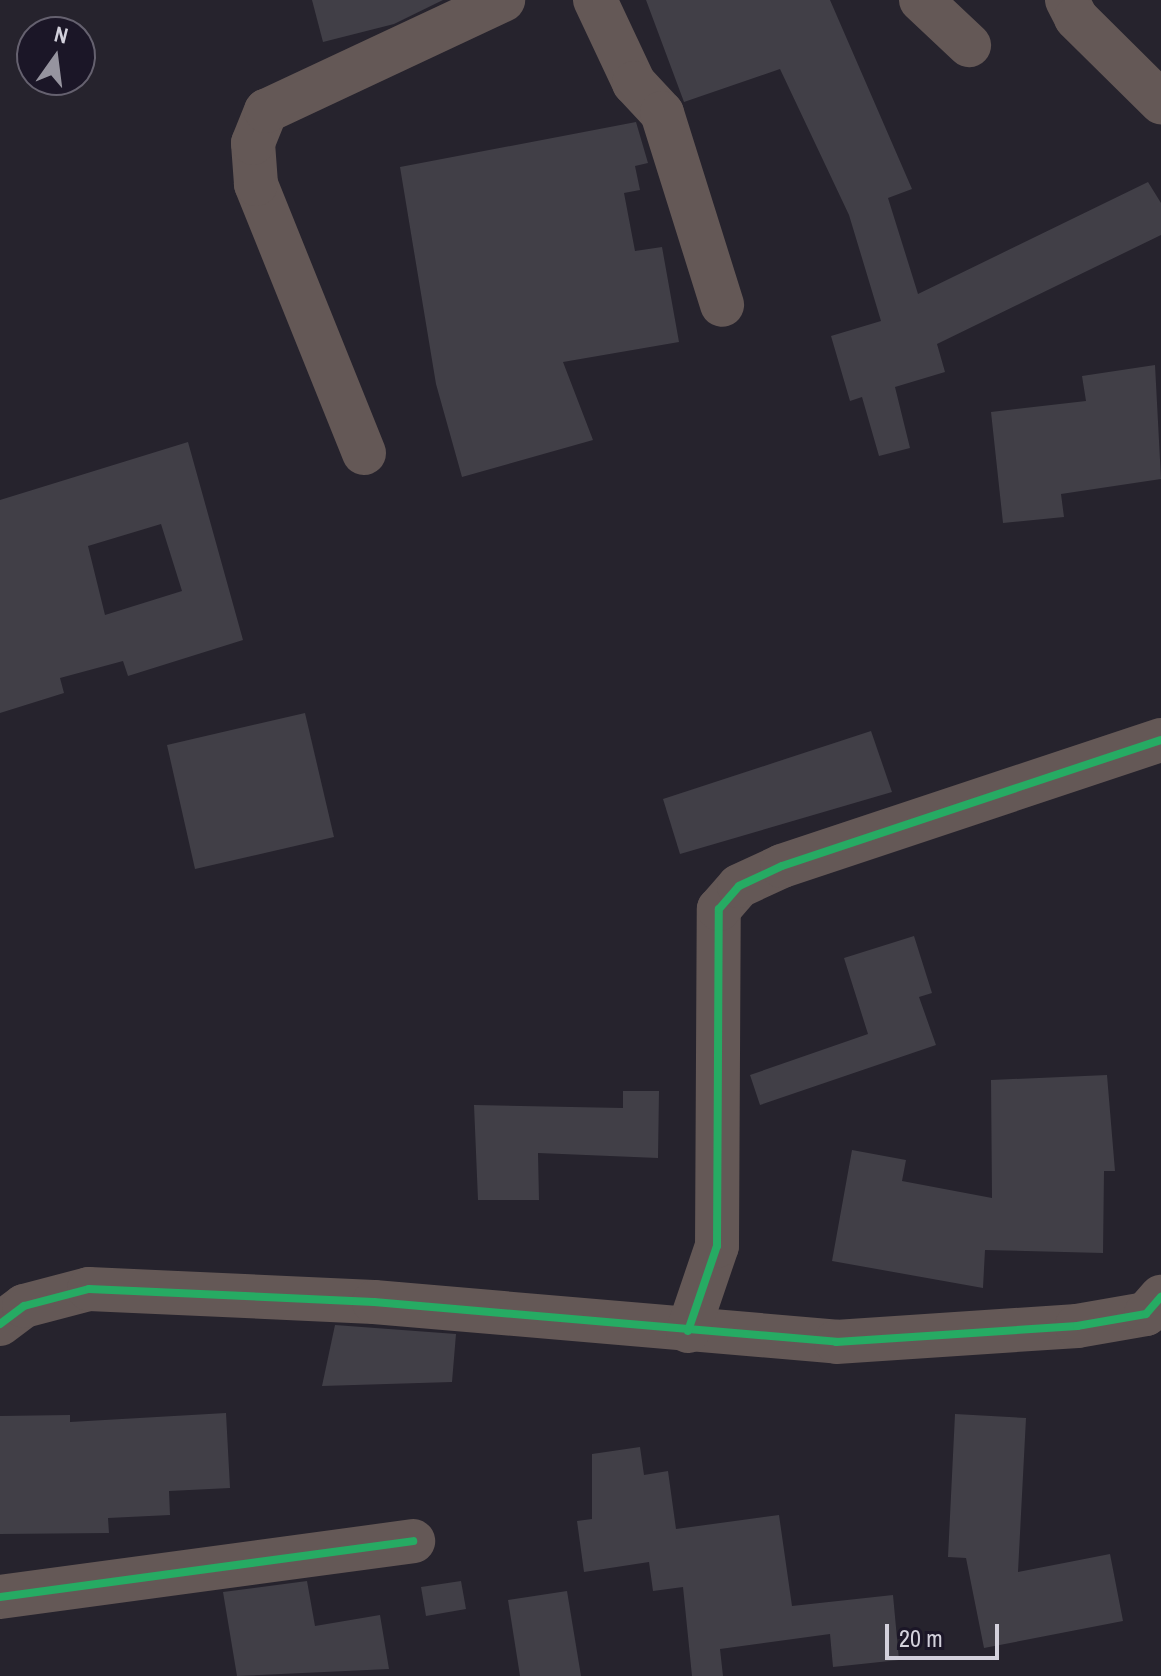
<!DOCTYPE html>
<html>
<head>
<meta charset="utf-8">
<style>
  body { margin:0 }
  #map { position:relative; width:1161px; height:1676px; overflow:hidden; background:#26232d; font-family:"Archivo Narrow",sans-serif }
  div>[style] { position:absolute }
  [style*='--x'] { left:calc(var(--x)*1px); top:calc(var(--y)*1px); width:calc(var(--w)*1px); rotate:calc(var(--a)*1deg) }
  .building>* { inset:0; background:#413f47 }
  .minor>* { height:44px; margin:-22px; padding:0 22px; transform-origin:22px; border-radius:22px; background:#645856 }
  .cycleway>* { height:8px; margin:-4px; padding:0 4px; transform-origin:4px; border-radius:4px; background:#26ab63 }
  span { translate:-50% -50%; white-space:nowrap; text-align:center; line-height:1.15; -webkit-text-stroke:6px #1b1627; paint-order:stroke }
  .north { position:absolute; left:16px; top:16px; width:80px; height:80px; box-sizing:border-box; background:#1b1627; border:2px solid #65616f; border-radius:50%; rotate:14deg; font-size:22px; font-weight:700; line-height:32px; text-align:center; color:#d3d1dc }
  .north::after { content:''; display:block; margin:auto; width:28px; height:36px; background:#96949f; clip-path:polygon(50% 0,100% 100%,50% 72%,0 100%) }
  .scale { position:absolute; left:885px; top:1624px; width:114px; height:36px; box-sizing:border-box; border:4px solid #d3d1dc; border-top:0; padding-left:10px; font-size:24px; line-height:28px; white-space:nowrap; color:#d3d1dc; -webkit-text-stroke:6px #1b1627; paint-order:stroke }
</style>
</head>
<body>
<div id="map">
  <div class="building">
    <i style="clip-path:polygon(312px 0,443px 0,394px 24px,323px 42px)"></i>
    <i style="clip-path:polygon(646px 0,830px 0,912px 189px,888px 198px,918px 294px,1148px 182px,1161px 203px,1161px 235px,937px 344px,945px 372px,895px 387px,910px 448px,879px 456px,862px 397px,850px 401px,831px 336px,881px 321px,849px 215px,780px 69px,684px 102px)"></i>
    <i style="clip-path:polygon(636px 122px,648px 163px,635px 166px,640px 190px,624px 193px,635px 251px,662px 247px,679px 342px,563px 362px,593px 440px,462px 477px,436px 384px,400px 167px)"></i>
    <i style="clip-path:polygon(1155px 365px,1161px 479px,1061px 494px,1064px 517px,1003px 523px,991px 412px,1086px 401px,1082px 376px)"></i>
    <i style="clip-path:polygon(evenodd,188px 442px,243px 640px,128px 676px,123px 661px,60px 678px,64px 693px,0 713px,0 500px,188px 442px,161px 524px,182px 591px,105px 615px,88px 546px,161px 524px)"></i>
    <i style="clip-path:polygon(305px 713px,334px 837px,195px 869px,167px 745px)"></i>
    <i style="clip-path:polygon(871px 731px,892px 792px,680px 854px,663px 799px)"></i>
    <i style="clip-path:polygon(914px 936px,932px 993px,919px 997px,936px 1045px,760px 1105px,750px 1075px,868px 1034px,844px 958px)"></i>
    <i style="clip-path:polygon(1107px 1075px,1115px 1171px,1104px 1171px,1103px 1253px,985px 1250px,983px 1288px,832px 1261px,852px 1150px,906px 1160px,902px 1181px,992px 1198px,991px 1080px)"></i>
    <i style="clip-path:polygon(623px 1091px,659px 1091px,658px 1158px,538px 1153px,539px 1200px,478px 1200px,474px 1105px,623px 1108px)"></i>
    <i style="clip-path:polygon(335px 1325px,456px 1334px,452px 1382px,322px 1386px)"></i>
    <i style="clip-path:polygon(226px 1413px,230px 1488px,169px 1491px,170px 1515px,108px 1518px,109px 1533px,0 1534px,0 1416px,70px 1415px,70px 1422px)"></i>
    <i style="clip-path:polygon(955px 1414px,1026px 1418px,1018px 1572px,1110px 1554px,1123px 1621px,984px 1648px,966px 1558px,948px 1557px)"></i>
    <i style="clip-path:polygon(640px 1447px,644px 1475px,668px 1471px,676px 1529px,779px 1515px,792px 1606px,893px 1595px,899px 1660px,833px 1667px,830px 1634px,720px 1649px,723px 1676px,692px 1676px,683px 1587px,653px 1591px,649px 1562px,584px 1572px,577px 1521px,592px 1519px,592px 1454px)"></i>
    <i style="clip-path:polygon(307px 1581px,315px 1626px,380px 1615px,389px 1669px,237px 1676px,223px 1592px)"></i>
    <i style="clip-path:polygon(461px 1581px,466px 1609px,426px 1616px,421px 1587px)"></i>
    <i style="clip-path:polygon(567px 1591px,581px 1676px,520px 1676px,508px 1600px)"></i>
  </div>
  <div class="minor">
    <i style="--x:595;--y:0;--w:92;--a:64.8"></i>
    <i style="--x:634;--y:83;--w:41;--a:47"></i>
    <i style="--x:662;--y:113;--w:201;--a:72.6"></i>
    <i style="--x:921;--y:0;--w:66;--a:43.2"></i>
    <i style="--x:1067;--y:0;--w:20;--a:63"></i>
    <i style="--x:1076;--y:18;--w:120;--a:44.7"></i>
    <i style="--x:364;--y:453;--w:290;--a:-111.9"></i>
    <i style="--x:256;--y:184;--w:41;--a:-94.2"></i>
    <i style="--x:253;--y:143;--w:35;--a:-68"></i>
    <i style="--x:266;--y:111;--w:262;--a:-25.1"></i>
    <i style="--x:0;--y:1324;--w:30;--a:-37"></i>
    <i style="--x:24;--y:1306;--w:67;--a:-14.7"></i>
    <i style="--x:89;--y:1289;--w:285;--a:2.6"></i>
    <i style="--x:374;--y:1302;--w:464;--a:4.9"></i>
    <i style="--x:836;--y:1342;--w:242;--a:-3.8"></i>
    <i style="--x:1077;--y:1326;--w:70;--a:-9.9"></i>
    <i style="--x:1146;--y:1314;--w:23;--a:-49"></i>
    <i style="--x:688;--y:1331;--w:90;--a:-71.2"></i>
    <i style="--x:717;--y:1246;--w:337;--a:-89.7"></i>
    <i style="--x:719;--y:909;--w:30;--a:-49"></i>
    <i style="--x:739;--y:886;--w:47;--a:-24.9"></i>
    <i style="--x:782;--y:866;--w:399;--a:-18.4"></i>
    <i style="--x:0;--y:1597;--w:417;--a:-7.7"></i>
  </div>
  <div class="cycleway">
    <i style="--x:0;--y:1324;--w:30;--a:-37"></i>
    <i style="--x:24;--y:1306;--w:67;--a:-14.7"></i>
    <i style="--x:89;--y:1289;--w:285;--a:2.6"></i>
    <i style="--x:374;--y:1302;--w:464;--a:4.9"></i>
    <i style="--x:836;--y:1342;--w:242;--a:-3.8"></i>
    <i style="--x:1077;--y:1326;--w:70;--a:-9.9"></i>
    <i style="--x:1146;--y:1314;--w:23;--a:-49"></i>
    <i style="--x:688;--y:1331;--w:90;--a:-71.2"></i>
    <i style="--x:717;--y:1246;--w:337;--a:-89.7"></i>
    <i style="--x:719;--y:909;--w:30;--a:-49"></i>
    <i style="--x:739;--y:886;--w:47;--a:-24.9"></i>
    <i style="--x:782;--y:866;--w:399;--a:-18.4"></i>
    <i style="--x:0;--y:1597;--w:417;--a:-7.7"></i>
  </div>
  <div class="north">N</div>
  <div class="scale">20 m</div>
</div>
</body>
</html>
